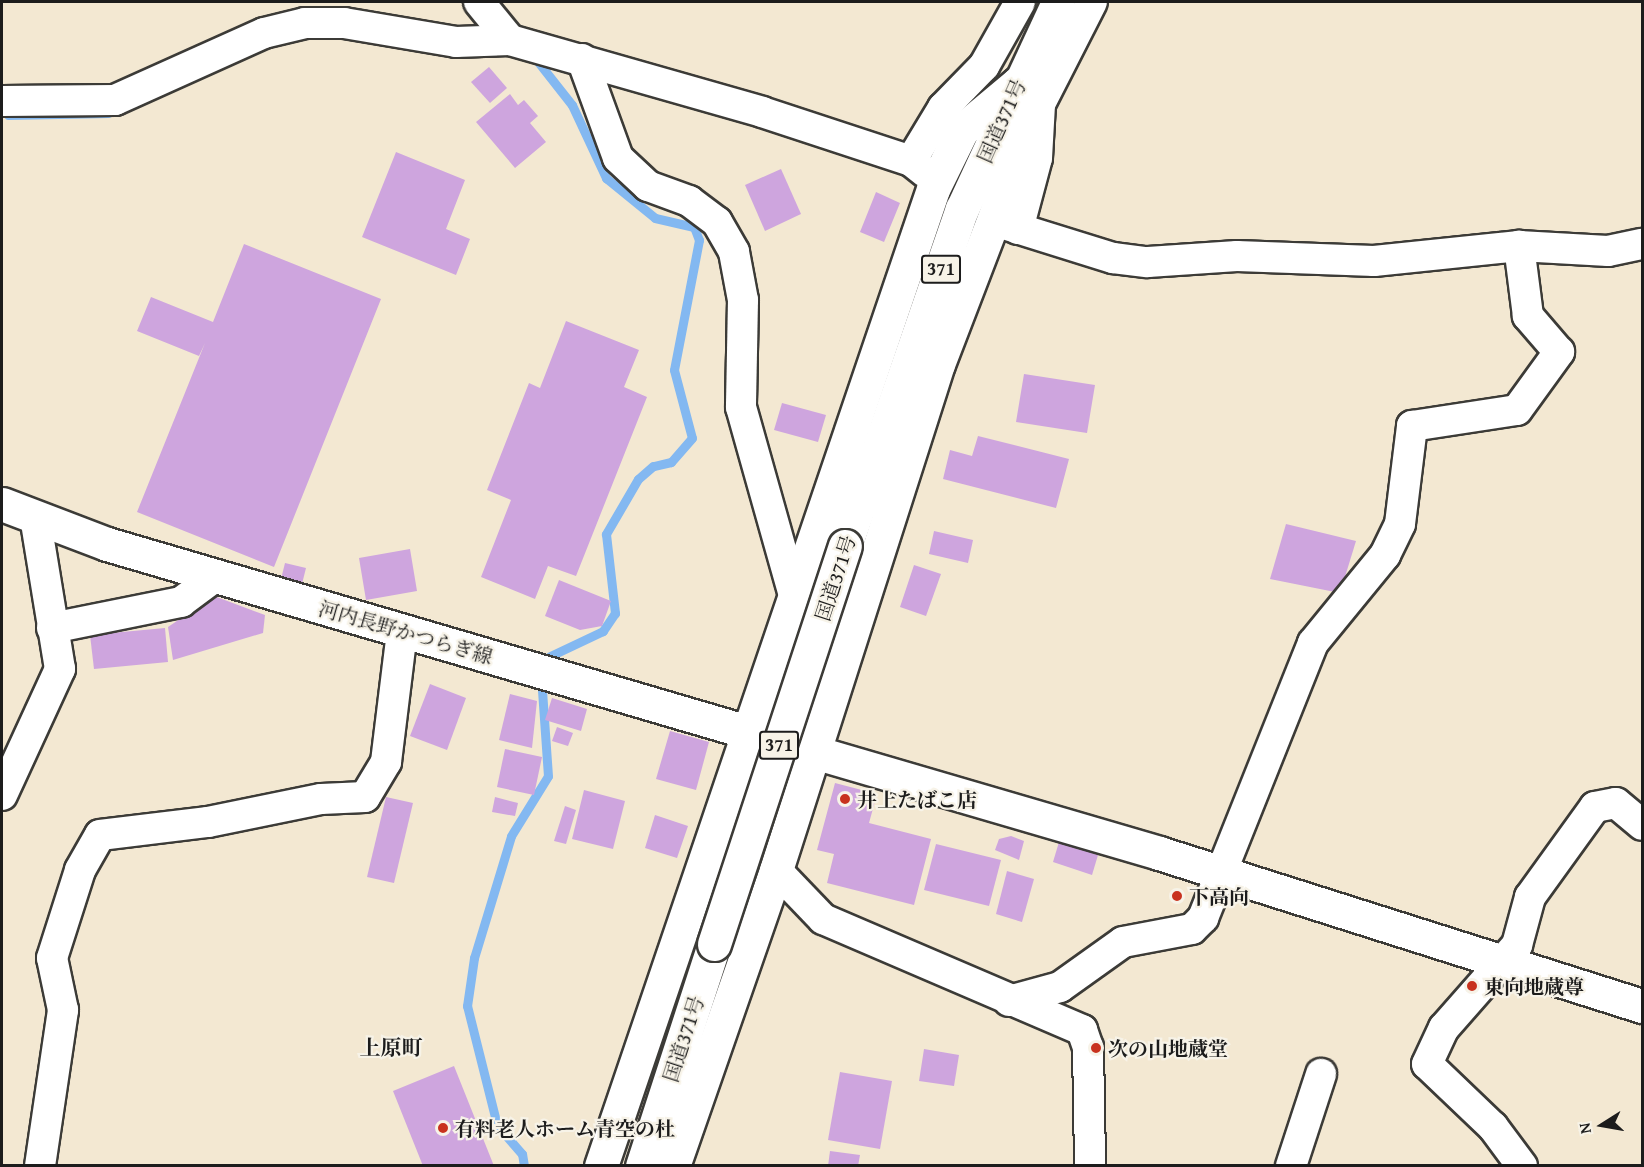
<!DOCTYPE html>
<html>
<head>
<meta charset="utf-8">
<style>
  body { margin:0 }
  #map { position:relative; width:1644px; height:1167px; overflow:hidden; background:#f3e8d2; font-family:"Gentium Book Plus","Noto Serif JP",serif }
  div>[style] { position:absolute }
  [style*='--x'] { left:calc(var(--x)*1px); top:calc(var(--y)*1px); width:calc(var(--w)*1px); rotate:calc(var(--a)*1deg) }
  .stream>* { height:9px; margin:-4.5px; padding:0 4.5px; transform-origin:4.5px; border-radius:4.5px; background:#83b8f1 }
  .building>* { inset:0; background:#cea5de }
  .roads { filter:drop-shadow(2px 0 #3c3b37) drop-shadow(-2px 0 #3c3b37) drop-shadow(0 2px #3c3b37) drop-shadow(0 -2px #3c3b37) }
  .minor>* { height:30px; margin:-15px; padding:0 15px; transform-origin:15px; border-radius:15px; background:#fff }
  .tertiary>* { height:33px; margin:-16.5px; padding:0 16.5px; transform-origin:16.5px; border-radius:16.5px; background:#fff }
  .secondary>* { height:33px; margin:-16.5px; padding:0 16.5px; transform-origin:16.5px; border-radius:16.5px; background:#fff }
  .trunk>* { height:33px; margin:-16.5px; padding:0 16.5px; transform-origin:16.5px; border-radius:16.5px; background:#fff }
  .bridges { filter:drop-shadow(2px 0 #3c3b37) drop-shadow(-2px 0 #3c3b37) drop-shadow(0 2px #3c3b37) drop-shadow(0 -2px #3c3b37) }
  .trunk-bridge>* { height:33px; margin:-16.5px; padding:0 16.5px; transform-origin:16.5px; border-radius:16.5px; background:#fff }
  .dots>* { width:16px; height:16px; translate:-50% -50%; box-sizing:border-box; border:3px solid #f7f3e8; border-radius:50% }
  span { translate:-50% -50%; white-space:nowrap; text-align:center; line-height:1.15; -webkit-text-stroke:4.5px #f7f3e8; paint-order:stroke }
  .shield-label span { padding:2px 4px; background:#f7f3e8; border:2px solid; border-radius:4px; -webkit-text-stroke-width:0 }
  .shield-label { font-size:18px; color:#1c1c1c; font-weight:700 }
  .street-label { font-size:20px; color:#1c1c1c }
  .poi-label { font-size:20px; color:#1c1c1c; font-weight:700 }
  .left { translate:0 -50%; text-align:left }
  .neighbourhood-label { font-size:21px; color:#1c1c1c; font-weight:700 }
  .frame { position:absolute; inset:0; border:3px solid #1c1c1c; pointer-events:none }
  .north { position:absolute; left:1572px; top:1095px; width:60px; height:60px; -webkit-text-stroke:4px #f7f3e8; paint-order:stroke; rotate:259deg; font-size:16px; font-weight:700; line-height:24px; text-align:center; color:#1c1c1c }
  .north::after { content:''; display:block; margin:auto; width:21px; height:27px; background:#1c1c1c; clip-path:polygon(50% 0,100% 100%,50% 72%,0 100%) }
</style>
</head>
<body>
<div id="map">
  <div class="stream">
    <i style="--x:535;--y:58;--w:60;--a:51.8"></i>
    <i style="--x:572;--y:105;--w:81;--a:65"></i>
    <i style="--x:606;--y:178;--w:63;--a:39.2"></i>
    <i style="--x:655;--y:218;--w:40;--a:13"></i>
    <i style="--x:694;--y:227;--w:14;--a:69"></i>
    <i style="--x:699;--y:240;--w:132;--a:100.9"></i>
    <i style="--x:674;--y:370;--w:70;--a:75.2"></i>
    <i style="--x:692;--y:438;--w:32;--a:131"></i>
    <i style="--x:671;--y:462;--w:18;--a:167"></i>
    <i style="--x:653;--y:466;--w:20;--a:139"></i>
    <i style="--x:638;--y:479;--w:64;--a:120.2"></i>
    <i style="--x:606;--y:534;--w:80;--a:83.5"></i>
    <i style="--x:615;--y:613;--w:22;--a:124"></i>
    <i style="--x:603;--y:631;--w:59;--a:154.7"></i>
    <i style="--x:8;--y:115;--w:100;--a:-1.1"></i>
    <i style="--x:524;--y:1166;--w:12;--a:-99"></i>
    <i style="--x:522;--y:1154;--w:38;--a:-131"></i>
    <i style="--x:497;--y:1125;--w:123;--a:-104.1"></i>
    <i style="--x:467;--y:1006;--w:49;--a:-81.7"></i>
    <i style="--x:474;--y:958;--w:127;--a:-73.1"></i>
    <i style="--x:511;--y:836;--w:70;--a:-58.3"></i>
    <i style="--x:548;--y:776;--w:86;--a:-94"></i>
  </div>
  <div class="building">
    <i style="clip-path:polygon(489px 67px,507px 88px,490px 103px,471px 82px)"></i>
    <i style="clip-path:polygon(510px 94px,518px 105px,524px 100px,538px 116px,530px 123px,546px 142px,515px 168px,476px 122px)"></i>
    <i style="clip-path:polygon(396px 152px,465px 180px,446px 229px,470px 239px,456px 275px,362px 237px)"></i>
    <i style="clip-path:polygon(781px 169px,801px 214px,765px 231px,745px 185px)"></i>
    <i style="clip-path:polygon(876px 192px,900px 203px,884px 242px,860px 232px)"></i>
    <i style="clip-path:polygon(244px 244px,381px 299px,274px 567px,137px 512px,205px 343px,199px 356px,137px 331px,151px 297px,213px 322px)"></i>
    <i style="clip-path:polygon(566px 321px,639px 350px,624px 387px,647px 397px,576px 576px,548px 566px,535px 599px,481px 577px,511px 500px,487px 490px,529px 383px,540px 388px)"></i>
    <i style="clip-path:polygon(1024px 374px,1095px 385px,1087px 433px,1016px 422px)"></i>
    <i style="clip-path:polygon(782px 403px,826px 415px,818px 442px,774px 430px)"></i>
    <i style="clip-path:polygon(978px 436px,1069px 459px,1056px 508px,943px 479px,950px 450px,972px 456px)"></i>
    <i style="clip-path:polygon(1286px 524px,1356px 541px,1340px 593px,1270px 579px)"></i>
    <i style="clip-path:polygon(934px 531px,973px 540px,968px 563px,929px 554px)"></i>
    <i style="clip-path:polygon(410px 549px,417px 591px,366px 600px,359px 558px)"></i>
    <i style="clip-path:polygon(285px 563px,306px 568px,302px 584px,281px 579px)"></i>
    <i style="clip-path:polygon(914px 565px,941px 574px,926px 616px,900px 607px)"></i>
    <i style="clip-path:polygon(559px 580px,611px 601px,602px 626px,580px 630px,545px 616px)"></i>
    <i style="clip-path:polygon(214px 596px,265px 615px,263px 633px,173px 660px,168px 627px)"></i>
    <i style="clip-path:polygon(165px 628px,168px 662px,94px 669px,90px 635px)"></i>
    <i style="clip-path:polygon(430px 684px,466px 698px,447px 750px,410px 736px)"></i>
    <i style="clip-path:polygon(510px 694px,537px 701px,532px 748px,499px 740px)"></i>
    <i style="clip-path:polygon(552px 698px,587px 709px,581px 731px,545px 720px)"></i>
    <i style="clip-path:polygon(557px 727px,573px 733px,568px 746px,552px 741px)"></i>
    <i style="clip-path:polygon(670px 731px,709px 742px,696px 790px,656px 779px)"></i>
    <i style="clip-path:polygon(505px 749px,542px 757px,534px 795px,497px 787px)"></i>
    <i style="clip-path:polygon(835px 783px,877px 794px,869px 823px,931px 839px,914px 905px,827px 883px,834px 854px,817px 850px)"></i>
    <i style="clip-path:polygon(584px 790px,625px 801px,613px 849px,572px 839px)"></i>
    <i style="clip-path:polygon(386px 797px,413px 803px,394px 883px,367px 877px)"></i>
    <i style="clip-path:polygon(495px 797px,518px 803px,515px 816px,492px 812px)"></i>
    <i style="clip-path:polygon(565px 806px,576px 810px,566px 844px,554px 841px)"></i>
    <i style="clip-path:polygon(655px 815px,688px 826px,677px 858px,645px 848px)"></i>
    <i style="clip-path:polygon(1011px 836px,1024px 841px,1019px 860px,995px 850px,999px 839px)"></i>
    <i style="clip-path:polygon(1059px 842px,1098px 855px,1092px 875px,1053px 862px)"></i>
    <i style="clip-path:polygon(936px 844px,1001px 860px,989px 906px,924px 890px)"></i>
    <i style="clip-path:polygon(1007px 871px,1034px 879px,1022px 922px,996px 914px)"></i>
    <i style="clip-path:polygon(924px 1049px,959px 1055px,954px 1086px,919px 1081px)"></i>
    <i style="clip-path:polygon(454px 1066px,494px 1166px,423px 1166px,393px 1091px)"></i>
    <i style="clip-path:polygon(840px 1072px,892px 1081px,880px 1149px,828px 1140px)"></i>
    <i style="clip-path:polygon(830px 1151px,860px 1155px,858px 1166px,828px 1166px)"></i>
  </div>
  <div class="roads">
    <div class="minor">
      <i style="--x:479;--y:2;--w:49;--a:50.8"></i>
      <i style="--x:582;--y:59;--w:105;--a:70"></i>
      <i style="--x:618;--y:158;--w:41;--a:43"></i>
      <i style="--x:648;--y:186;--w:44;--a:20.1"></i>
      <i style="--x:689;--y:201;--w:35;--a:37"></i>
      <i style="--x:717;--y:222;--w:34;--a:60"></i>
      <i style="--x:734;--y:252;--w:49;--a:79.4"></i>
      <i style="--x:743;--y:300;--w:107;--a:91.1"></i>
      <i style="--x:741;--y:407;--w:195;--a:74.3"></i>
      <i style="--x:2;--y:101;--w:113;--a:-0.5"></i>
      <i style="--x:115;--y:100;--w:163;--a:-24.2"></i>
      <i style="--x:264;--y:33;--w:42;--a:-13.7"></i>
      <i style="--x:305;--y:23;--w:39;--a:0"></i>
      <i style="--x:344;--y:23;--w:114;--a:9.6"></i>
      <i style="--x:456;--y:42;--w:54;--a:-2.1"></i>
      <i style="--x:510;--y:40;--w:262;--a:15.9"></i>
      <i style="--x:762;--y:112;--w:157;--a:18.2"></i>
      <i style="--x:911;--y:161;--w:18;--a:38"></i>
      <i style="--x:911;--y:161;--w:62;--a:-58.9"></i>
      <i style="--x:943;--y:108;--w:59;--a:-45.7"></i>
      <i style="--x:984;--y:66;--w:73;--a:-60.6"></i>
      <i style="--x:1010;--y:226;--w:108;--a:17.3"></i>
      <i style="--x:1113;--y:258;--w:35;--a:7"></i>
      <i style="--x:1148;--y:262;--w:89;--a:-3.9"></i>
      <i style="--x:1237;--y:256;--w:137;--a:2.1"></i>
      <i style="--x:1374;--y:261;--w:146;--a:-5.9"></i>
      <i style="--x:1519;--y:246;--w:89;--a:3.2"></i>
      <i style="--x:1608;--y:251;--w:35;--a:-12"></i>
      <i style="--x:1018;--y:229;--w:73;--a:-75"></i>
      <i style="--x:1037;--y:158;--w:54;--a:-86.8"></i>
      <i style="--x:1040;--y:104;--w:114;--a:-63"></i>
      <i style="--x:52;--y:628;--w:132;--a:-11.4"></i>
      <i style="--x:181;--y:602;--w:44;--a:-36.6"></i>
      <i style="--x:2;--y:795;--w:139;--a:-65.3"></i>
      <i style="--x:60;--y:669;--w:154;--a:-99.3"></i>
      <i style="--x:776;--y:870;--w:68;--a:46.2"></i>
      <i style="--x:823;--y:919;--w:282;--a:23.2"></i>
      <i style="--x:1082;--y:1030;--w:18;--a:71"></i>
      <i style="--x:1088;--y:1047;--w:119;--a:89"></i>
      <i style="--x:1009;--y:1001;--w:53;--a:-15.4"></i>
      <i style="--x:1060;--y:987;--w:77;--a:-35.5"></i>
      <i style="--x:1123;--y:942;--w:70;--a:-10.7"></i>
      <i style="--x:1192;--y:929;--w:16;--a:-45"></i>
      <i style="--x:1203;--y:918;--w:296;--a:-68.2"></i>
      <i style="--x:1313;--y:643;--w:114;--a:-50.7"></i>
      <i style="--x:1385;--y:555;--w:34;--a:-64"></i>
      <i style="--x:1400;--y:524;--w:99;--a:-83"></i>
      <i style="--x:1412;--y:426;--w:106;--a:-8.7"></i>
      <i style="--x:1517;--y:410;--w:72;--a:-54.1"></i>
      <i style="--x:1559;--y:352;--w:48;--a:-130.7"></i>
      <i style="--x:1528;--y:316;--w:71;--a:-97.3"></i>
      <i style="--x:40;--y:1166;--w:158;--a:-81.6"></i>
      <i style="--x:63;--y:1010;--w:53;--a:-101.9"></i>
      <i style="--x:52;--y:958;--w:92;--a:-72.3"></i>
      <i style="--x:80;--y:870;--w:40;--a:-60.3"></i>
      <i style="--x:100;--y:835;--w:109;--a:-6.9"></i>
      <i style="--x:208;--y:822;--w:115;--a:-11.5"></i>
      <i style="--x:321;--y:799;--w:44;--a:-2.6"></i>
      <i style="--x:365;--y:797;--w:41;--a:-59"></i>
      <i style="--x:386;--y:762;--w:132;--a:-83"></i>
      <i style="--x:1291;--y:1166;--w:97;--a:-71.9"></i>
      <i style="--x:1522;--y:1166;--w:49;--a:-126.6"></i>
      <i style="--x:1493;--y:1127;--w:91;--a:-136.3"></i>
      <i style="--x:1427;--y:1064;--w:40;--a:-65"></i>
      <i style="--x:1444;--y:1028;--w:111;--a:-48.7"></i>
      <i style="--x:1517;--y:945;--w:50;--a:-74.8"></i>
      <i style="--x:1530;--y:897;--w:111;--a:-54.2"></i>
      <i style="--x:1595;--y:807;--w:21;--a:-11"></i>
      <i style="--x:1616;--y:803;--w:34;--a:40"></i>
    </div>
    <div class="tertiary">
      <i style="--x:814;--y:752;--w:359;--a:16.3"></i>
      <i style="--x:1159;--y:853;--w:507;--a:17.58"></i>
    </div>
    <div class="secondary">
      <i style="--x:2;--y:504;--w:112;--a:20.9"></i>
      <i style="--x:107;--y:544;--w:732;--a:16.35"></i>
    </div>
    <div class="trunk">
      <i style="--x:845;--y:546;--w:357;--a:-70.9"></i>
      <i style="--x:962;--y:209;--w:228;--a:-65.1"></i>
      <i style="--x:601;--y:1166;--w:1032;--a:-71.23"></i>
      <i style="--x:933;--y:189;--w:66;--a:-63.8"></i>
      <i style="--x:962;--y:130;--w:73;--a:-40"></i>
      <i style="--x:642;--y:1166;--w:233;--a:-72"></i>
      <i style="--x:673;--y:1166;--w:313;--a:-70.8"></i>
      <i style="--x:776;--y:870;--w:531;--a:-72.25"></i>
      <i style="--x:938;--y:364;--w:215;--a:-69"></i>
      <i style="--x:1015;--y:163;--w:80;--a:-87.9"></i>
    </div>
  </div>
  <div class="bridges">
    <div class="trunk-bridge">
      <i style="--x:714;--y:944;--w:419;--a:-71.8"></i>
    </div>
  </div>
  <div class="dots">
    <i style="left:845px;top:799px;background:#c8321e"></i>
    <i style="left:1177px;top:896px;background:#c8321e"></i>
    <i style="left:1472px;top:986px;background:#c8321e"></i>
    <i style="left:1096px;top:1048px;background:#c8321e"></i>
    <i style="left:443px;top:1128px;background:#c8321e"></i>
  </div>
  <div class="shield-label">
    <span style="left:941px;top:269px">371</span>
    <span style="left:779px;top:745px">371</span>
  </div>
  <div class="street-label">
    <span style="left:1001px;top:121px;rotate:-66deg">国道371号</span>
    <span style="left:835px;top:578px;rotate:-72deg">国道371号</span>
    <span style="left:406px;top:632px;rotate:16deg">河内長野かつらぎ線</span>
    <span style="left:683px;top:1039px;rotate:-72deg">国道371号</span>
  </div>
  <div class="poi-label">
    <span class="left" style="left:857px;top:799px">井上たばこ店</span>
    <span class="left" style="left:1189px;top:896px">下高向</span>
    <span class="left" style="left:1484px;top:986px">東向地蔵尊</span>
    <span class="left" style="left:1108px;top:1048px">次の山地蔵堂</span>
    <span class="left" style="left:455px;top:1128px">有料老人ホーム青空の杜</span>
  </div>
  <div class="neighbourhood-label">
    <span style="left:391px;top:1048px">上原町</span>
  </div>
  <div class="frame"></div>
  <div class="north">N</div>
</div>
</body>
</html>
